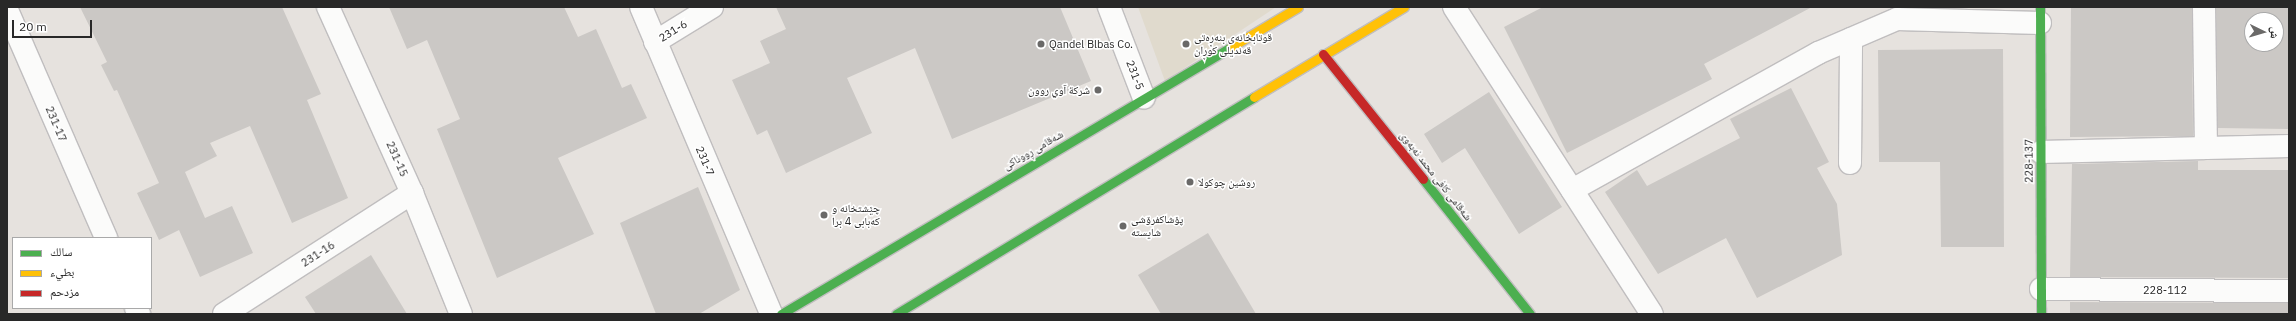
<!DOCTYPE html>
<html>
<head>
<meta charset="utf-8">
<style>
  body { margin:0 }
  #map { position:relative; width:2296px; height:321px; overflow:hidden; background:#e6e2de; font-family:"IBM Plex Sans","Noto Naskh Arabic",sans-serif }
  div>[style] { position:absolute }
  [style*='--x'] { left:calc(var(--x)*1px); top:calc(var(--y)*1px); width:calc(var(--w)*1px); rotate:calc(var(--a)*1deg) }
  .education>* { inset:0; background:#e0dacd }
  .building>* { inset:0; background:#cbc8c5 }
  .roads { filter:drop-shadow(1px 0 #c0bebf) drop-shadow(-1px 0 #c0bebf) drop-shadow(0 1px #c0bebf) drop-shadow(0 -1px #c0bebf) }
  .street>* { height:22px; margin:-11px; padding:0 11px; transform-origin:11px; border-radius:11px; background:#fbfbfa }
  .fast>* { height:9px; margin:-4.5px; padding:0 4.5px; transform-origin:4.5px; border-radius:4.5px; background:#4caf50 }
  .slow>* { height:9px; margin:-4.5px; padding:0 4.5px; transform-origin:4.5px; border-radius:4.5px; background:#ffc107 }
  .jam>* { height:9px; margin:-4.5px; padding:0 4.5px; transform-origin:4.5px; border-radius:4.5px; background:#c62828 }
  .dots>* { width:11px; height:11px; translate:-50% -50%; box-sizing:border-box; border:2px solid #fff; border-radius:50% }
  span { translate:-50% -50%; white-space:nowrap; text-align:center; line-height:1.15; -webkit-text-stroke:3px #fff; paint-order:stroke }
  .street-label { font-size:11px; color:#282828 }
  .poi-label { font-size:11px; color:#282828 }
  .left { translate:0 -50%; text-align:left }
  .right { translate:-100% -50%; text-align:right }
  .frame { position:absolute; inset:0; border:8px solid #282828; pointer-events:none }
  .legend { position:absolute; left:12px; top:237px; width:140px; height:72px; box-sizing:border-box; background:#fff; border:1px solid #a9a9a9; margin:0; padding:5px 7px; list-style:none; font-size:12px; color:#282828 }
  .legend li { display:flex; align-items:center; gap:8px; height:20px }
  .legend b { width:20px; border:1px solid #a9a9a9 }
  .north { position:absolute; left:2244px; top:12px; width:40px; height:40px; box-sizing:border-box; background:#fff; border:1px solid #a9a9a9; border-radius:50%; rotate:95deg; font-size:11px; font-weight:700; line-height:16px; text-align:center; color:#282828 }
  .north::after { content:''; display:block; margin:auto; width:14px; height:18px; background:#6a6968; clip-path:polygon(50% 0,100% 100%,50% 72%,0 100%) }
  .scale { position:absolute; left:12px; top:20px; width:80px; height:18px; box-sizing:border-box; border:2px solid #282828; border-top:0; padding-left:5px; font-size:12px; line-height:14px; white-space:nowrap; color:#282828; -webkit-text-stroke:3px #fff; paint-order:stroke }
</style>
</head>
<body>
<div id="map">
  <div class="education">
    <i style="clip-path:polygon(1138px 7px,1276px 7px,1165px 81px)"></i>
  </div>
  <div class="building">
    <i style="clip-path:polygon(80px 7px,282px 7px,321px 94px,307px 100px,348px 198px,292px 223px,250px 126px,210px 143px,217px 156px,185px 172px,205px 218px,232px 206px,253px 253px,200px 277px,179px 230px,159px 240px,137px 193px,159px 183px,117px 90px,114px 91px,101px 65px,107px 62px)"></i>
    <i style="clip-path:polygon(389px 7px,564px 7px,578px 37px,596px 29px,622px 88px,631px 84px,647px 118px,558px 158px,594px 234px,497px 278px,437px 129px,460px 119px,427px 40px,407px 49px)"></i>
    <i style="clip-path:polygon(776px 7px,1060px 7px,1091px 81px,952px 139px,915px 48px,847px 78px,872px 133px,786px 173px,767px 130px,757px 135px,732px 80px,770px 63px,760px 41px,786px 29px)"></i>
    <i style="clip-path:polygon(1543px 7px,1812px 7px,1704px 64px,1712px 79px,1567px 153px,1504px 27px)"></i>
    <i style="clip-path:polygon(2071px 7px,2192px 7px,2193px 136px,2070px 137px)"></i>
    <i style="clip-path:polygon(evenodd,2216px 7px,2289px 7px,2289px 129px,2218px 128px,2216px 7px,2252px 20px,2276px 20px,2276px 44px,2252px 44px,2252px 20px)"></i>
    <i style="clip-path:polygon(2003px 49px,2004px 247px,1941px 247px,1940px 162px,1879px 162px,1878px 50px)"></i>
    <i style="clip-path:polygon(1791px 88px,1829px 162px,1817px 168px,1837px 204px,1842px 255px,1757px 298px,1726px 238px,1658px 274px,1605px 192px,1637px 170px,1647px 186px,1740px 138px,1730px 119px)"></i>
    <i style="clip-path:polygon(1489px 92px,1562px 207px,1519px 234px,1465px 148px,1442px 163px,1424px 134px)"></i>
    <i style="clip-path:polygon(2198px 161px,2198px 170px,2289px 170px,2289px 278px,2070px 277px,2072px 164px)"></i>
    <i style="clip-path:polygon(698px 187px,740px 290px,699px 314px,656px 314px,620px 223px)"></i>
    <i style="clip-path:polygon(1208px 233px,1256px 314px,1161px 314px,1138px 275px)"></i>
    <i style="clip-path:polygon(371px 255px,407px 314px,316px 314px,305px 297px)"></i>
    <i style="clip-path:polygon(2070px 302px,2289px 303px,2289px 314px,2070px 314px)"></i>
  </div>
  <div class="roads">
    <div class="street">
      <i style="--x:328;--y:7;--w:204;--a:65.7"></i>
      <i style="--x:412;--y:193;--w:131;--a:68"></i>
      <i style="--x:641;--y:7;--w:333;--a:67"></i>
      <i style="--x:1109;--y:7;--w:97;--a:69"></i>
      <i style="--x:1454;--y:7;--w:365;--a:57.2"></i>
      <i style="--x:2204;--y:7;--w:141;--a:89.2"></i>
      <i style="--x:7;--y:10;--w:249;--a:66.5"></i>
      <i style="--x:655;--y:42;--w:67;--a:-31.6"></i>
      <i style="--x:2041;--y:152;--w:248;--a:-1.4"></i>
      <i style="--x:1850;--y:163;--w:124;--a:-89.5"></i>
      <i style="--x:1572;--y:190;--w:282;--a:-29.1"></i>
      <i style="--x:1818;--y:53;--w:86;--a:-23.3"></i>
      <i style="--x:1897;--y:19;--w:143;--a:1.6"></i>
      <i style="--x:2041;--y:289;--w:248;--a:0.5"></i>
      <i style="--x:136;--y:308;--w:7;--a:63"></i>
      <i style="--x:224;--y:314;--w:224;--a:-32.8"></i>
    </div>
    <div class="fast">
      <i style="--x:2040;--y:7;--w:307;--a:89.8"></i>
      <i style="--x:1423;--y:179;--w:172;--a:51.6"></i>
      <i style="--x:781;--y:314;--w:523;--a:-30.68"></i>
      <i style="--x:896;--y:314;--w:419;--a:-31.2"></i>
    </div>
    <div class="slow">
      <i style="--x:1231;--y:47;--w:78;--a:-30.8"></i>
      <i style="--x:1254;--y:97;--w:175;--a:-31"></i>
    </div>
    <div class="jam">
      <i style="--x:1323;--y:54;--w:160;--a:51.3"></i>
    </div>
  </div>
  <div class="dots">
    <i style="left:1041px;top:44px;background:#6a6968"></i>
    <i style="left:1186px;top:44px;background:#6a6968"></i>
    <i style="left:1098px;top:90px;background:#6a6968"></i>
    <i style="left:1190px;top:182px;background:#6a6968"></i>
    <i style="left:824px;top:215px;background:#6a6968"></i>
    <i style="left:1123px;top:226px;background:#6a6968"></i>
  </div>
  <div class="street-label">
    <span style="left:673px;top:31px;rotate:-32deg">231-6</span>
    <span style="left:1135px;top:75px;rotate:69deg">231-5</span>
    <span style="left:56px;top:124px;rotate:67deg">231-17</span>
    <span style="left:1033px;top:150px;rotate:-30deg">شەقامی ڕووناکی</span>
    <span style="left:397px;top:159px;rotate:66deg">231-15</span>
    <span style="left:705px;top:161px;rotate:67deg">231-7</span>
    <span style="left:2029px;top:161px;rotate:-90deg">228-137</span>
    <span style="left:1436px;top:176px;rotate:52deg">شەقامی کافی محمد نەبەوی</span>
    <span style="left:318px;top:254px;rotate:-33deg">231-16</span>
    <span style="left:2165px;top:290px">228-112</span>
  </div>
  <div class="poi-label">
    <span class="left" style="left:1194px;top:44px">قوتابخانەی بنەڕەتی<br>قەندیلی کوڕان</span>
    <span class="left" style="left:1049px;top:44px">Qandel Blbas Co.</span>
    <span class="right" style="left:1090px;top:90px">شركة آوي روون</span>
    <span class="left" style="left:1198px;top:182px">روشين چوكولا</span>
    <span class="left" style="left:832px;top:215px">چێشتخانە و<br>کەبابی 4 برا</span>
    <span class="left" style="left:1131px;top:226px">پۆشاکفرۆشی<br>شایستە</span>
  </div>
  <div class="frame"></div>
  <ul class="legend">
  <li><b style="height:5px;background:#4caf50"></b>سالك</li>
  <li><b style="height:5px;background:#ffc107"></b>بطيء</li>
  <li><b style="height:5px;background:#c62828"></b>مزدحم</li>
  </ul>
  <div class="north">ش</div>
  <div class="scale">20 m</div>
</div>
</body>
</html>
